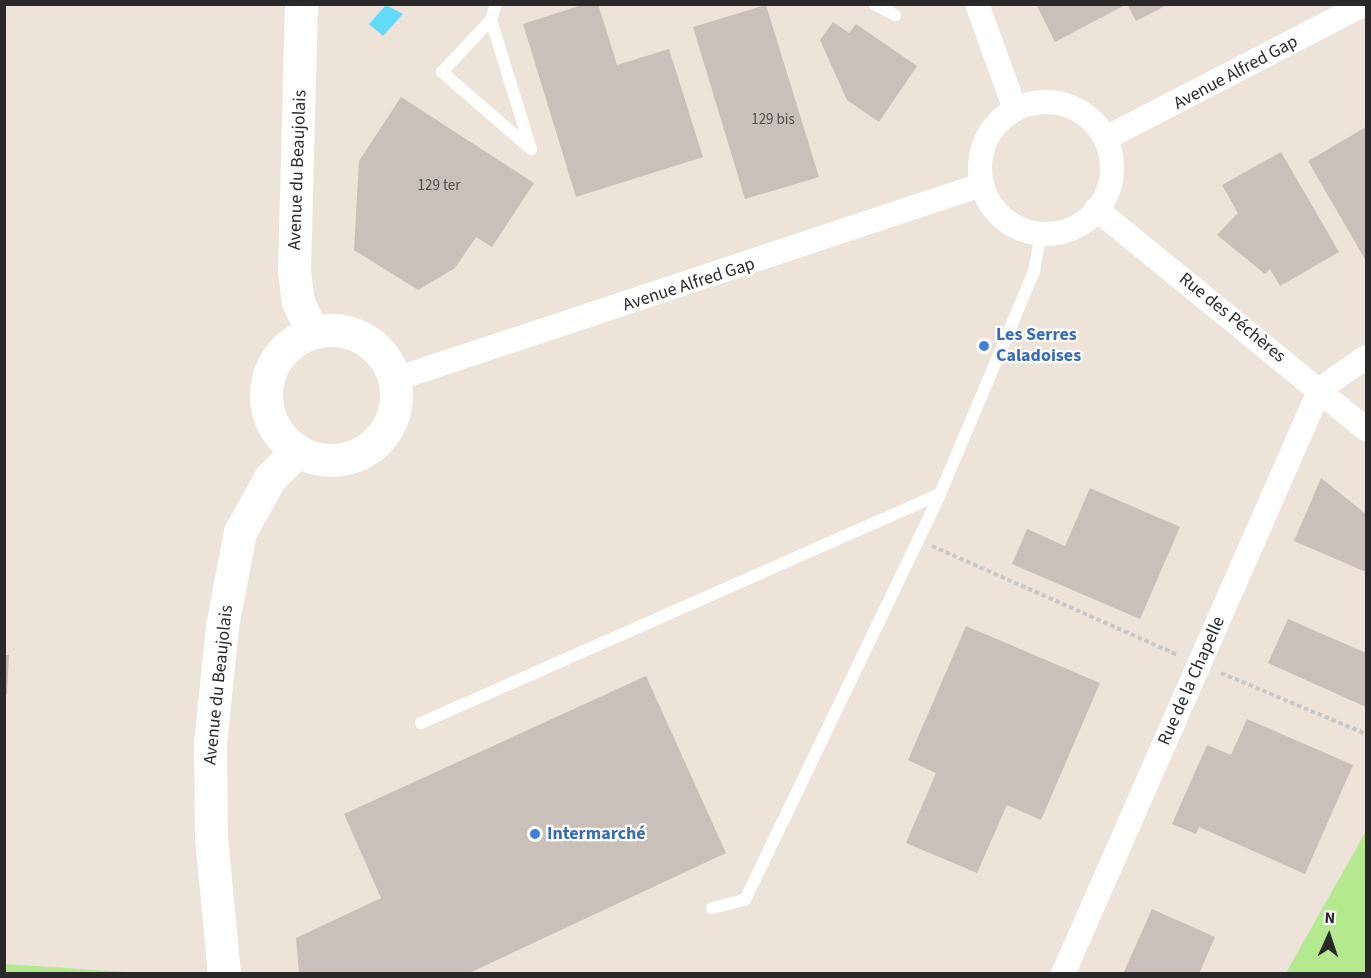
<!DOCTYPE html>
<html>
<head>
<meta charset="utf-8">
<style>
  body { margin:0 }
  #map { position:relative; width:1371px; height:978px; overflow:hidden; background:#ede3d9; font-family:"Source Sans 3",sans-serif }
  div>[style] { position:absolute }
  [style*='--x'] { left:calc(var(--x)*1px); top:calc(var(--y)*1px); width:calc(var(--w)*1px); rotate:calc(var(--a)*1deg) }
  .green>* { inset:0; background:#b4e990 }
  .water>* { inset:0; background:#61dbf9 }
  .building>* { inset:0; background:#c8c0b9 }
  .path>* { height:4px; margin-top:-2px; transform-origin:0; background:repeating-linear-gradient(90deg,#c7c7c7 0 4.5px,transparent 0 7.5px) }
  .service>* { height:12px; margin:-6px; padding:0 6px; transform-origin:6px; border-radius:6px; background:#fff }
  .minor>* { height:24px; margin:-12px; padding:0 12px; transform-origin:12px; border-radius:12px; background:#fff }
  .minor>.ring { margin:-12px; padding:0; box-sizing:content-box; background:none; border:24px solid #fff; border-radius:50% }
  .secondary>* { height:33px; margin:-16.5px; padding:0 16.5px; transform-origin:16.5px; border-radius:16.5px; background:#fff }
  .secondary>.ring { margin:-16.5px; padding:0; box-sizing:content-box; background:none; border:33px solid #fff; border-radius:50% }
  .dots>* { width:16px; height:16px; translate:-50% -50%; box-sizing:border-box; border:3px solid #fff; border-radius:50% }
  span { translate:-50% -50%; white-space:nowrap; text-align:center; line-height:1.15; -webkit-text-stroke:4.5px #fff; paint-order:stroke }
  .number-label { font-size:15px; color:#514f4d }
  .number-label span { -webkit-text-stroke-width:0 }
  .street-label { font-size:18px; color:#292929 }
  .shop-label { font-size:18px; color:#366cbe; font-weight:700 }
  .left { translate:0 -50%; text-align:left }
  .frame { position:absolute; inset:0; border:6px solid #292929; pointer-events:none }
  .north { position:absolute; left:1299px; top:906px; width:60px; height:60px; -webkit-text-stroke:4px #fff; paint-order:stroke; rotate:3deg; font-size:16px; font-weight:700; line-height:24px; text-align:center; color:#292929 }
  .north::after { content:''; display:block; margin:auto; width:21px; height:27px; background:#292929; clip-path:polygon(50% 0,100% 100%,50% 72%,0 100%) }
</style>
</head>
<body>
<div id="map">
  <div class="green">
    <i style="clip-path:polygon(1366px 831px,1366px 973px,1286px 973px)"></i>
    <i style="clip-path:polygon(5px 964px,141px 973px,5px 973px)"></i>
  </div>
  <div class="water">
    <i style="clip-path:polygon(386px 5px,403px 14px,383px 36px,369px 24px)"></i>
  </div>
  <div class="building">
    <i style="clip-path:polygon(585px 4px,598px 4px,617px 65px,669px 49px,703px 157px,576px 197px,523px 24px)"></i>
    <i style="clip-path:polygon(1036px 4px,1127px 4px,1055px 42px)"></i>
    <i style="clip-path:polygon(1127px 4px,1169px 4px,1136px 21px)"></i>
    <i style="clip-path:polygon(766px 5px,819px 177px,745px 199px,693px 27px)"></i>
    <i style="clip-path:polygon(833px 22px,849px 33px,856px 24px,917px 66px,879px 122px,847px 100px,820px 40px)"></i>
    <i style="clip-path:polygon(401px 97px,534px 183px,492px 247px,476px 237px,455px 268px,418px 290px,354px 250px,359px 161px)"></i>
    <i style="clip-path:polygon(1366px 127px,1366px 261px,1308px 161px)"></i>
    <i style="clip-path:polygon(1281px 152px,1339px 252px,1280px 286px,1270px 269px,1265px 274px,1217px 235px,1238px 213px,1222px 185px)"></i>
    <i style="clip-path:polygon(1321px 478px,1366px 514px,1366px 572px,1294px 541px)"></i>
    <i style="clip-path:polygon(1090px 488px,1180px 527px,1140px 619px,1012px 564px,1027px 529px,1065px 546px)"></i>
    <i style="clip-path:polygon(1288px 619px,1366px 653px,1366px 707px,1268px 663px)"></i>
    <i style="clip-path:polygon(966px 626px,1100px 683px,1041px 820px,1007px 805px,977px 873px,906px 843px,936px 773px,908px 760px)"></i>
    <i style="clip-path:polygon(4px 655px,9px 655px,7px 694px,4px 694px)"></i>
    <i style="clip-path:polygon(646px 676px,726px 853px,467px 974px,299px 974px,296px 938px,381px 898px,344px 814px)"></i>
    <i style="clip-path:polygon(1247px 719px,1353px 765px,1305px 874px,1199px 827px,1196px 834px,1172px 824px,1207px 745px,1231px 755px)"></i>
    <i style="clip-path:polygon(1152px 909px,1215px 937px,1199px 974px,1123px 974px)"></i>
  </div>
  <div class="path">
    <i style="--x:932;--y:546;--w:269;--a:23.9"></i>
    <i style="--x:1221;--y:673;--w:157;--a:22.8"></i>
  </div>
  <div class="service">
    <i style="--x:496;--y:4;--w:17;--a:107"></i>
    <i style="--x:491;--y:20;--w:135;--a:72.8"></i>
    <i style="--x:874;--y:4;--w:24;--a:28"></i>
    <i style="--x:491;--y:20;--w:71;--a:133.3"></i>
    <i style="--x:442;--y:72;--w:118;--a:40.9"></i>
    <i style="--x:421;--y:723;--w:567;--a:-23.81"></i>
    <i style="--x:712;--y:908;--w:34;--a:-14"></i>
    <i style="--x:745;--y:900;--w:450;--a:-64.3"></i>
    <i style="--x:940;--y:494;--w:241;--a:-67.1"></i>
    <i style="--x:1034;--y:272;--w:39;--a:-80"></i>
  </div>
  <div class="minor">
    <i style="--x:977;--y:4;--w:112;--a:70.1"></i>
    <i class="ring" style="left:980px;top:102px;width:108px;height:108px"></i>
    <i style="--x:1106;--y:138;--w:291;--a:-27.4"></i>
    <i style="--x:1096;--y:209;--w:348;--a:39.2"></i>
    <i style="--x:396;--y:379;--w:616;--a:-18.35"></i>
    <i style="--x:1063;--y:974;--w:639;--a:-66.28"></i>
    <i style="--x:1320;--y:389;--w:56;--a:-34.8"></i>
  </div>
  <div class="secondary">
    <i style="--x:301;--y:4;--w:267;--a:91.5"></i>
    <i style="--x:294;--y:271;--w:31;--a:83"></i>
    <i style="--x:298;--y:302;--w:33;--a:65"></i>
    <i class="ring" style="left:266px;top:330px;width:97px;height:97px"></i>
    <i style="--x:224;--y:974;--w:139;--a:-95.4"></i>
    <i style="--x:211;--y:836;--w:93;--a:-90.6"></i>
    <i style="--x:210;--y:743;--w:118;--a:-84.1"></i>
    <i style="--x:222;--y:626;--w:96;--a:-79.2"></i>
    <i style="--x:240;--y:532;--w:62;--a:-60.9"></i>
    <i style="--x:270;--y:478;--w:38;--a:-45"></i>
  </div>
  <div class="dots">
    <i style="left:984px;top:346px;background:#3f7fe0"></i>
    <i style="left:535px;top:834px;background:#3f7fe0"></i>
  </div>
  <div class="number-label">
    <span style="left:773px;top:120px">129 bis</span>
    <span style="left:439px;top:186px">129 ter</span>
  </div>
  <div class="street-label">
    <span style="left:1236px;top:73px;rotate:-28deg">Avenue Alfred Gap</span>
    <span style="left:298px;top:170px;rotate:-88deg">Avenue du Beaujolais</span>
    <span style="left:689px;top:285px;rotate:-18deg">Avenue Alfred Gap</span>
    <span style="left:1232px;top:318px;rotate:39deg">Rue des Péchères</span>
    <span style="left:1192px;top:681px;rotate:-66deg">Rue de la Chapelle</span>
    <span style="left:219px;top:685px;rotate:-84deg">Avenue du Beaujolais</span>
  </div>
  <div class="shop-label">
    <span class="left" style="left:996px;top:346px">Les Serres<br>Caladoises</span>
    <span class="left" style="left:547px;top:834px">Intermarché</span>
  </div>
  <div class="frame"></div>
  <div class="north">N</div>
</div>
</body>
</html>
